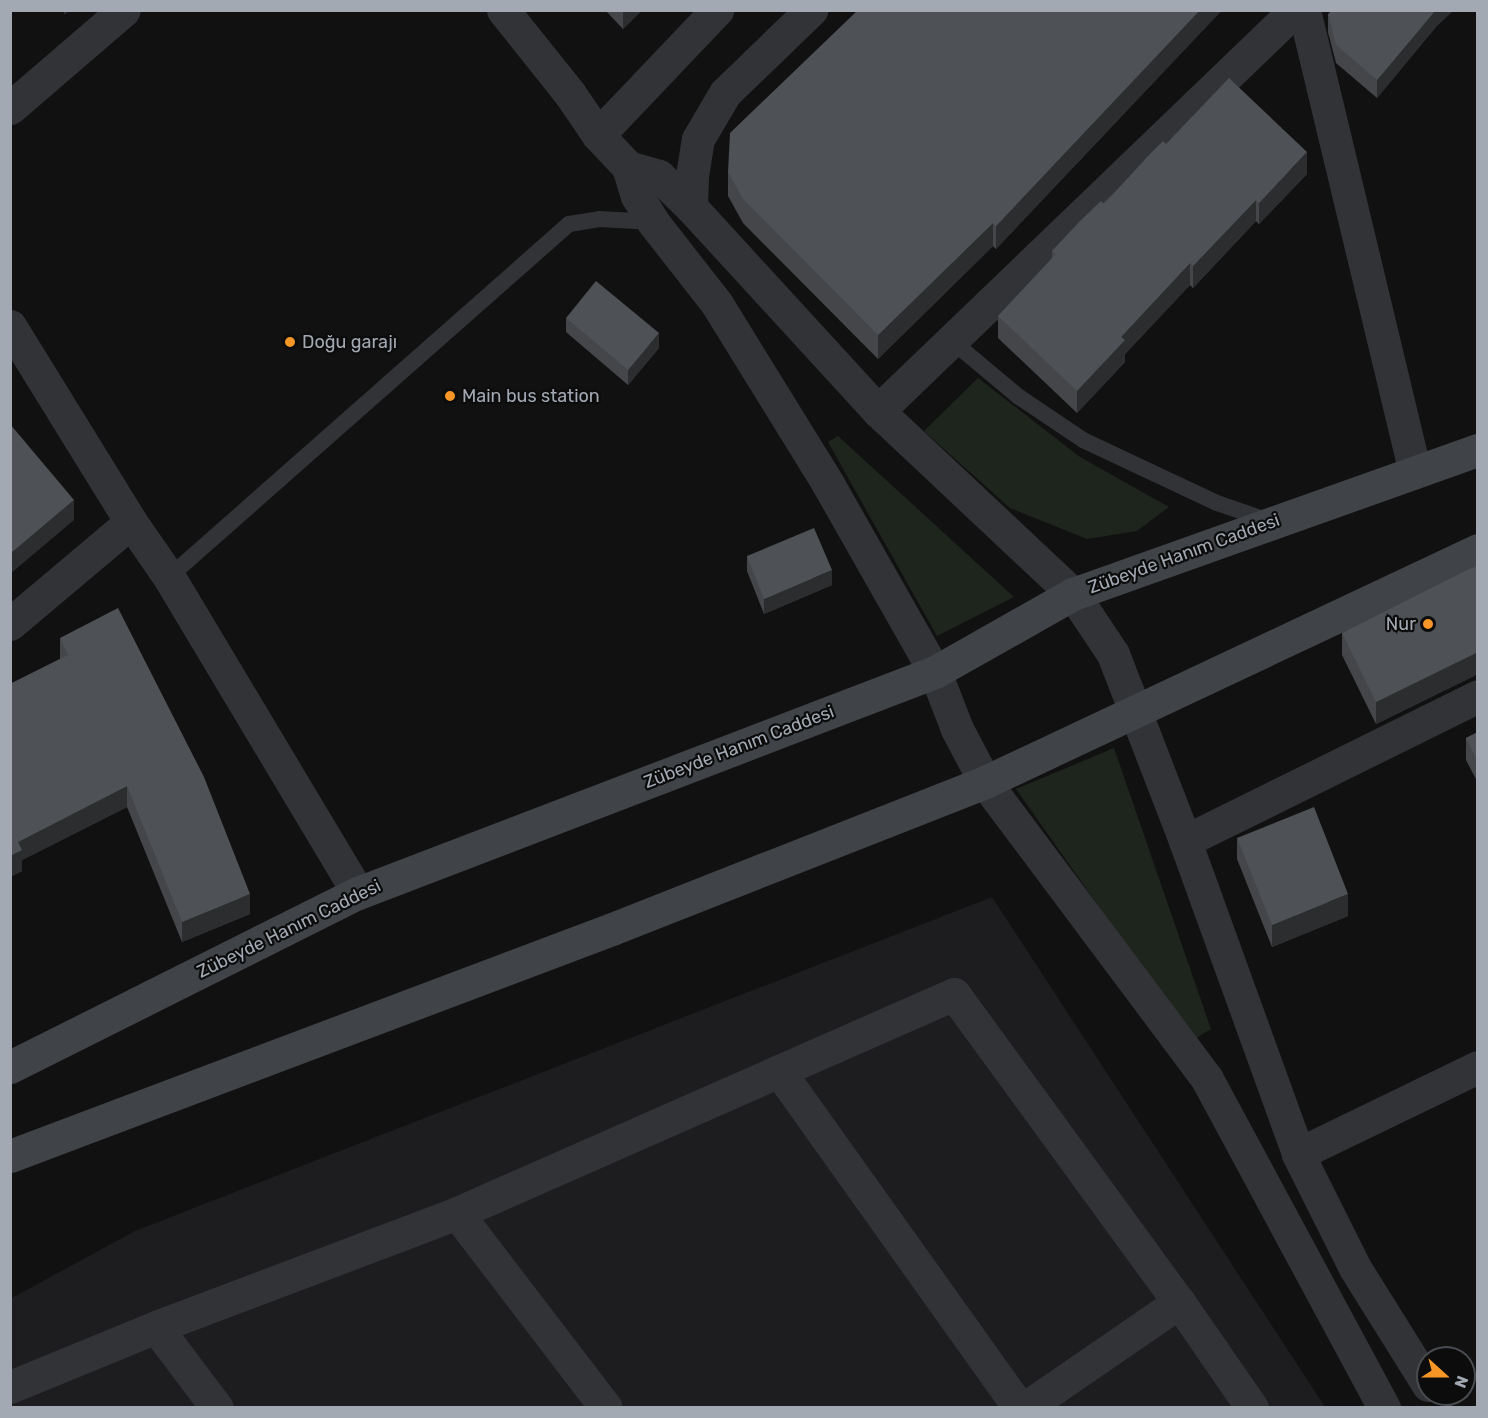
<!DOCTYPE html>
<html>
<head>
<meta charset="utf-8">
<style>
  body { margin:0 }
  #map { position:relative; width:1488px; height:1418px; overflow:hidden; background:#111112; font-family:Rubik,sans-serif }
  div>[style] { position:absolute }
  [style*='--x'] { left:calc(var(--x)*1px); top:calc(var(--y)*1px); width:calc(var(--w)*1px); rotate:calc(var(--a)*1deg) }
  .built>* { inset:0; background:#1d1d1f }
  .green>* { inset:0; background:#1d251d }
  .service>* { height:16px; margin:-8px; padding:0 8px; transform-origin:8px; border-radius:8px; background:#323337 }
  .minor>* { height:33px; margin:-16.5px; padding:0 16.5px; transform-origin:16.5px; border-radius:16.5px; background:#323337 }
  .tertiary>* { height:33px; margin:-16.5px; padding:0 16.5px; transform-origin:16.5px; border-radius:16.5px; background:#323337 }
  .secondary>* { height:33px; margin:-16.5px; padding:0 16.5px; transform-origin:16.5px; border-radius:16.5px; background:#404347 }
  .wall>* { inset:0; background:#44464a }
  .shaded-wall>* { inset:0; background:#2b2d2f }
  .building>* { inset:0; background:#4e5155 }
  .dots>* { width:16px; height:16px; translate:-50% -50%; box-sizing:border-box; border:3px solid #0c0c0d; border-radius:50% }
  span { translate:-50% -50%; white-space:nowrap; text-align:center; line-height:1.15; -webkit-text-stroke:4.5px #0c0c0d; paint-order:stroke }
  .poi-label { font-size:18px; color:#a2a9b3 }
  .left { translate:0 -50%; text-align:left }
  .right { translate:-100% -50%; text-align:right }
  .street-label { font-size:18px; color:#a2a9b3 }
  .frame { position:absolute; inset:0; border:12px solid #a2a9b3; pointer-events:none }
  .north { position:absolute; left:1416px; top:1346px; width:60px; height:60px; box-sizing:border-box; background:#0c0c0d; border:2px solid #484b4f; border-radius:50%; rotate:111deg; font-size:16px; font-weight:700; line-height:24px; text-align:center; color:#a2a9b3 }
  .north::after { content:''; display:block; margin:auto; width:21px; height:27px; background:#f59626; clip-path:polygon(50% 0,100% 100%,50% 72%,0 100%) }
</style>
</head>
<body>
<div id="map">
  <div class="built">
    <i style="clip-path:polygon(992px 897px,1325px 1407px,11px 1407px,10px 1299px,135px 1231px)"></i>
  </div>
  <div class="green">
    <i style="clip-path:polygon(978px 378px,1080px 457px,1169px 507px,1137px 531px,1087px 539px,1010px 508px,924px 431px)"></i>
    <i style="clip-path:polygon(838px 436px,1014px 597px,937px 636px,828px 442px)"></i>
    <i style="clip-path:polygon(1114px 748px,1211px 1029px,1193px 1040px,1016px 789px)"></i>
  </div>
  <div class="service">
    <i style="--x:952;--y:341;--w:87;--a:39.9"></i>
    <i style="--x:1019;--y:397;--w:77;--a:33.9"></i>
    <i style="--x:1083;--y:440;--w:148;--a:25.2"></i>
    <i style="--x:1217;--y:503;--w:55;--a:19.1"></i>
    <i style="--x:169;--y:577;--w:533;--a:-41.43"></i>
    <i style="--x:569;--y:224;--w:31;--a:-9"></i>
    <i style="--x:600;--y:219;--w:53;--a:3.2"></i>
  </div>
  <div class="minor">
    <i style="--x:1304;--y:10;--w:475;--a:76.5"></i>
    <i style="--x:10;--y:108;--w:150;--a:-40.7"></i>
    <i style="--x:10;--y:326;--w:230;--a:58.3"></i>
    <i style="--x:131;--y:522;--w:67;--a:55.4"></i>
    <i style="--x:169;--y:577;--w:368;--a:59.1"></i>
    <i style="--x:878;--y:411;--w:579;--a:-43.88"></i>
    <i style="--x:10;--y:624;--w:158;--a:-40.1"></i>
    <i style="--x:1185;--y:841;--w:327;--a:-26.3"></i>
    <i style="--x:779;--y:1071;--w:414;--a:54.5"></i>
    <i style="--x:1298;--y:1154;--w:200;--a:-25.8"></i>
    <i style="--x:457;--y:1213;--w:245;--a:52.6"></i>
    <i style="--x:156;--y:1327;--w:101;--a:53"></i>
    <i style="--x:10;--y:1387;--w:158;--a:-22.3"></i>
    <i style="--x:156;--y:1327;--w:322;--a:-20.7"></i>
    <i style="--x:457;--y:1213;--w:543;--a:-23.78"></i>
    <i style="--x:954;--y:994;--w:381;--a:53.9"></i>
    <i style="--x:1179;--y:1302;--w:129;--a:55.4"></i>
    <i style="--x:1025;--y:1408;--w:187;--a:-34.5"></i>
  </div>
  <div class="tertiary">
    <i style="--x:503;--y:10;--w:107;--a:51.4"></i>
    <i style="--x:570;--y:94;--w:50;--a:55.7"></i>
    <i style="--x:598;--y:135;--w:44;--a:46.8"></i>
    <i style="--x:628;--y:167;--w:30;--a:73"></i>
    <i style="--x:637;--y:196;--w:31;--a:58"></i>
    <i style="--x:653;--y:222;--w:104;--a:52"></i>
    <i style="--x:717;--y:304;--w:211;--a:58.3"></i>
    <i style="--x:828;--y:484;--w:216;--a:60.4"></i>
    <i style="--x:935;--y:672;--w:61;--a:68.9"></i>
    <i style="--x:957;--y:729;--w:60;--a:62.2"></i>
    <i style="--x:985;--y:782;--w:371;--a:53.2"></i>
    <i style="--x:1207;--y:1079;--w:374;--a:61.7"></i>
    <i style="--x:598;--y:135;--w:173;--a:-46.4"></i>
    <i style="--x:628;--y:167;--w:32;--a:16"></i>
    <i style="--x:659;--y:176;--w:45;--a:44.1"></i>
    <i style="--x:691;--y:207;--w:277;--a:47.5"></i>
    <i style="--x:878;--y:411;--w:267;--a:43.2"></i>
    <i style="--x:1073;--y:594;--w:72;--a:56.3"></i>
    <i style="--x:1113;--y:654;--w:200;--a:68.9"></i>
    <i style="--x:1185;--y:841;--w:333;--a:70.1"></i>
    <i style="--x:1298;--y:1154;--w:127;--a:63.4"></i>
    <i style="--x:1355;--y:1268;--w:138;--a:58"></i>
    <i style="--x:691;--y:207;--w:31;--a:-88"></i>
    <i style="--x:692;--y:176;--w:37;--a:-81"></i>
    <i style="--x:698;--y:139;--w:53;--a:-59.6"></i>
    <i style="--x:725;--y:93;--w:120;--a:-44"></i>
  </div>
  <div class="secondary">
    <i style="--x:10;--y:1067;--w:389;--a:-26.6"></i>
    <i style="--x:358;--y:893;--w:618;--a:-20.96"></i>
    <i style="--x:935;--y:672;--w:159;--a:-29.5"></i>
    <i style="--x:1073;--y:594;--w:430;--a:-19.6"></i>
    <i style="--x:10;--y:1156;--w:643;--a:-20.66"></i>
    <i style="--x:612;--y:929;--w:401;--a:-21.5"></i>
    <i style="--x:985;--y:782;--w:545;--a:-25.2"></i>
  </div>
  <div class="wall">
    <i style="clip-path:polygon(605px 10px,642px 10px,623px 29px)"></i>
    <i style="clip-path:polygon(858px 10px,1222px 10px,996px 249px,993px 246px,878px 359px,743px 223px,728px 196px,728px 172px)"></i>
    <i style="clip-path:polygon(1328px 14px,1435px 28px,1377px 98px,1336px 63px,1328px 32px)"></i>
    <i style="clip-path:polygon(1166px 144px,1307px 174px,1259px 224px,1256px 221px,1193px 288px,1190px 285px,1125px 354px,1125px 362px,1077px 413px,998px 338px,998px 316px,1052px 258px,1052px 251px)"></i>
    <i style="clip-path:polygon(566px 318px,659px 348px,628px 385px,566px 332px)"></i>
    <i style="clip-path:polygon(747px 556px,832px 585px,764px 614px,747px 571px)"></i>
    <i style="clip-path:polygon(1478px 566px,1478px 674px,1376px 724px,1342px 655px,1342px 633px)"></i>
    <i style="clip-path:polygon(60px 638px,250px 914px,182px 942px,127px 807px,22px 860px,22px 871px,10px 877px,10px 684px,60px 659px)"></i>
    <i style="clip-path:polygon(1478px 732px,1478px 783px,1466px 760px,1466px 738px)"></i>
    <i style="clip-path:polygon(1237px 838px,1348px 916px,1272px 947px,1237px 859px)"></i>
  </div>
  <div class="shaded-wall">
    <i style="clip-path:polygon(64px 10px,70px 10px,64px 15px)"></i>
    <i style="clip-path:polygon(623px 10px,642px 10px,623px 29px)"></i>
    <i style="clip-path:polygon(1200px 10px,1222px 10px,996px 249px,996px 226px)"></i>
    <i style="clip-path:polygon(1454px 10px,1435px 28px,1377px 98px,1377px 80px,1435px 11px)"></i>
    <i style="clip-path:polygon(1307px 152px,1307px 174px,1259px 224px,1259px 203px)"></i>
    <i style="clip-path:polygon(1256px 200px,1256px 221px,1193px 288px,1193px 266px)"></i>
    <i style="clip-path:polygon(993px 223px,993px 246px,878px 359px,878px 335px)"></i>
    <i style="clip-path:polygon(1190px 263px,1190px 285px,1125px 354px,1125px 362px,1077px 413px,1077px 391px,1121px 337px)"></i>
    <i style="clip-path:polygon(659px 333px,659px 348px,628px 385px,628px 370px)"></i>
    <i style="clip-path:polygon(74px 500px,74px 520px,10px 574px,10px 554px)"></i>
    <i style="clip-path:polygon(832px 570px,832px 585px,764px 614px,764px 599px)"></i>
    <i style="clip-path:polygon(1478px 652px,1478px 674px,1376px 724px,1376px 702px)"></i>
    <i style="clip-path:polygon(127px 786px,127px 807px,22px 860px,22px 871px,10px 877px,10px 856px,18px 842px)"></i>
    <i style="clip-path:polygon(250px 894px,250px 914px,182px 942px,182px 922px)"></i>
    <i style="clip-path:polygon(1348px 894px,1348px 916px,1272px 947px,1272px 925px)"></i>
  </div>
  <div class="building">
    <i style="clip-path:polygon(858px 10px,1200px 10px,996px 226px,993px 223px,878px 335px,743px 199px,728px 172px,730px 133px)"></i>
    <i style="clip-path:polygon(1332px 10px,1436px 10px,1377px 80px,1336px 45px,1328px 14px)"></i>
    <i style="clip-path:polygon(1229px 78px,1307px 152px,1259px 203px,1256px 200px,1193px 266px,1190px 263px,1121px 337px,1125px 340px,1077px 391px,998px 316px,1056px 254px,1052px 251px,1081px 220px,1101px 201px,1104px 204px,1148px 156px,1163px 141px,1166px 144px)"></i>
    <i style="clip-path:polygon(596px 281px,659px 333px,628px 370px,566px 318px)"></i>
    <i style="clip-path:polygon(10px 424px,74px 500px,10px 554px)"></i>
    <i style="clip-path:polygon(814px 528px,832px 570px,764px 599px,747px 556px)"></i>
    <i style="clip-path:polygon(1478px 566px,1478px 652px,1376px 702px,1342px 633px,1469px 569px)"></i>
    <i style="clip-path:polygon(118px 608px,204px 777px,250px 894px,182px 922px,127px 786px,18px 842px,22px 850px,10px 856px,10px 684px,68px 655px,60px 638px)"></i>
    <i style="clip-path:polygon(1478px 732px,1478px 762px,1466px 738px)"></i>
    <i style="clip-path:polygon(1314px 807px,1348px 894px,1272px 925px,1237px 838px)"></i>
  </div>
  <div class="dots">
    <i style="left:290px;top:342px;background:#f59626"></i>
    <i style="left:450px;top:396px;background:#f59626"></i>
    <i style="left:1428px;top:624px;background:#f59626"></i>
  </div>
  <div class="poi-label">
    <span class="left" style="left:302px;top:342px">Doğu garajı</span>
    <span class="left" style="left:462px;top:396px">Main bus station</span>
    <span class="right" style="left:1416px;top:624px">Nur</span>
  </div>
  <div class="street-label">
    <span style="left:1184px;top:554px;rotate:-20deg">Zübeyde Hanım Caddesi</span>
    <span style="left:739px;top:747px;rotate:-21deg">Zübeyde Hanım Caddesi</span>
    <span style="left:289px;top:929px;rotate:-26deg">Zübeyde Hanım Caddesi</span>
  </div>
  <div class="frame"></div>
  <div class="north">N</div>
</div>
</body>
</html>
